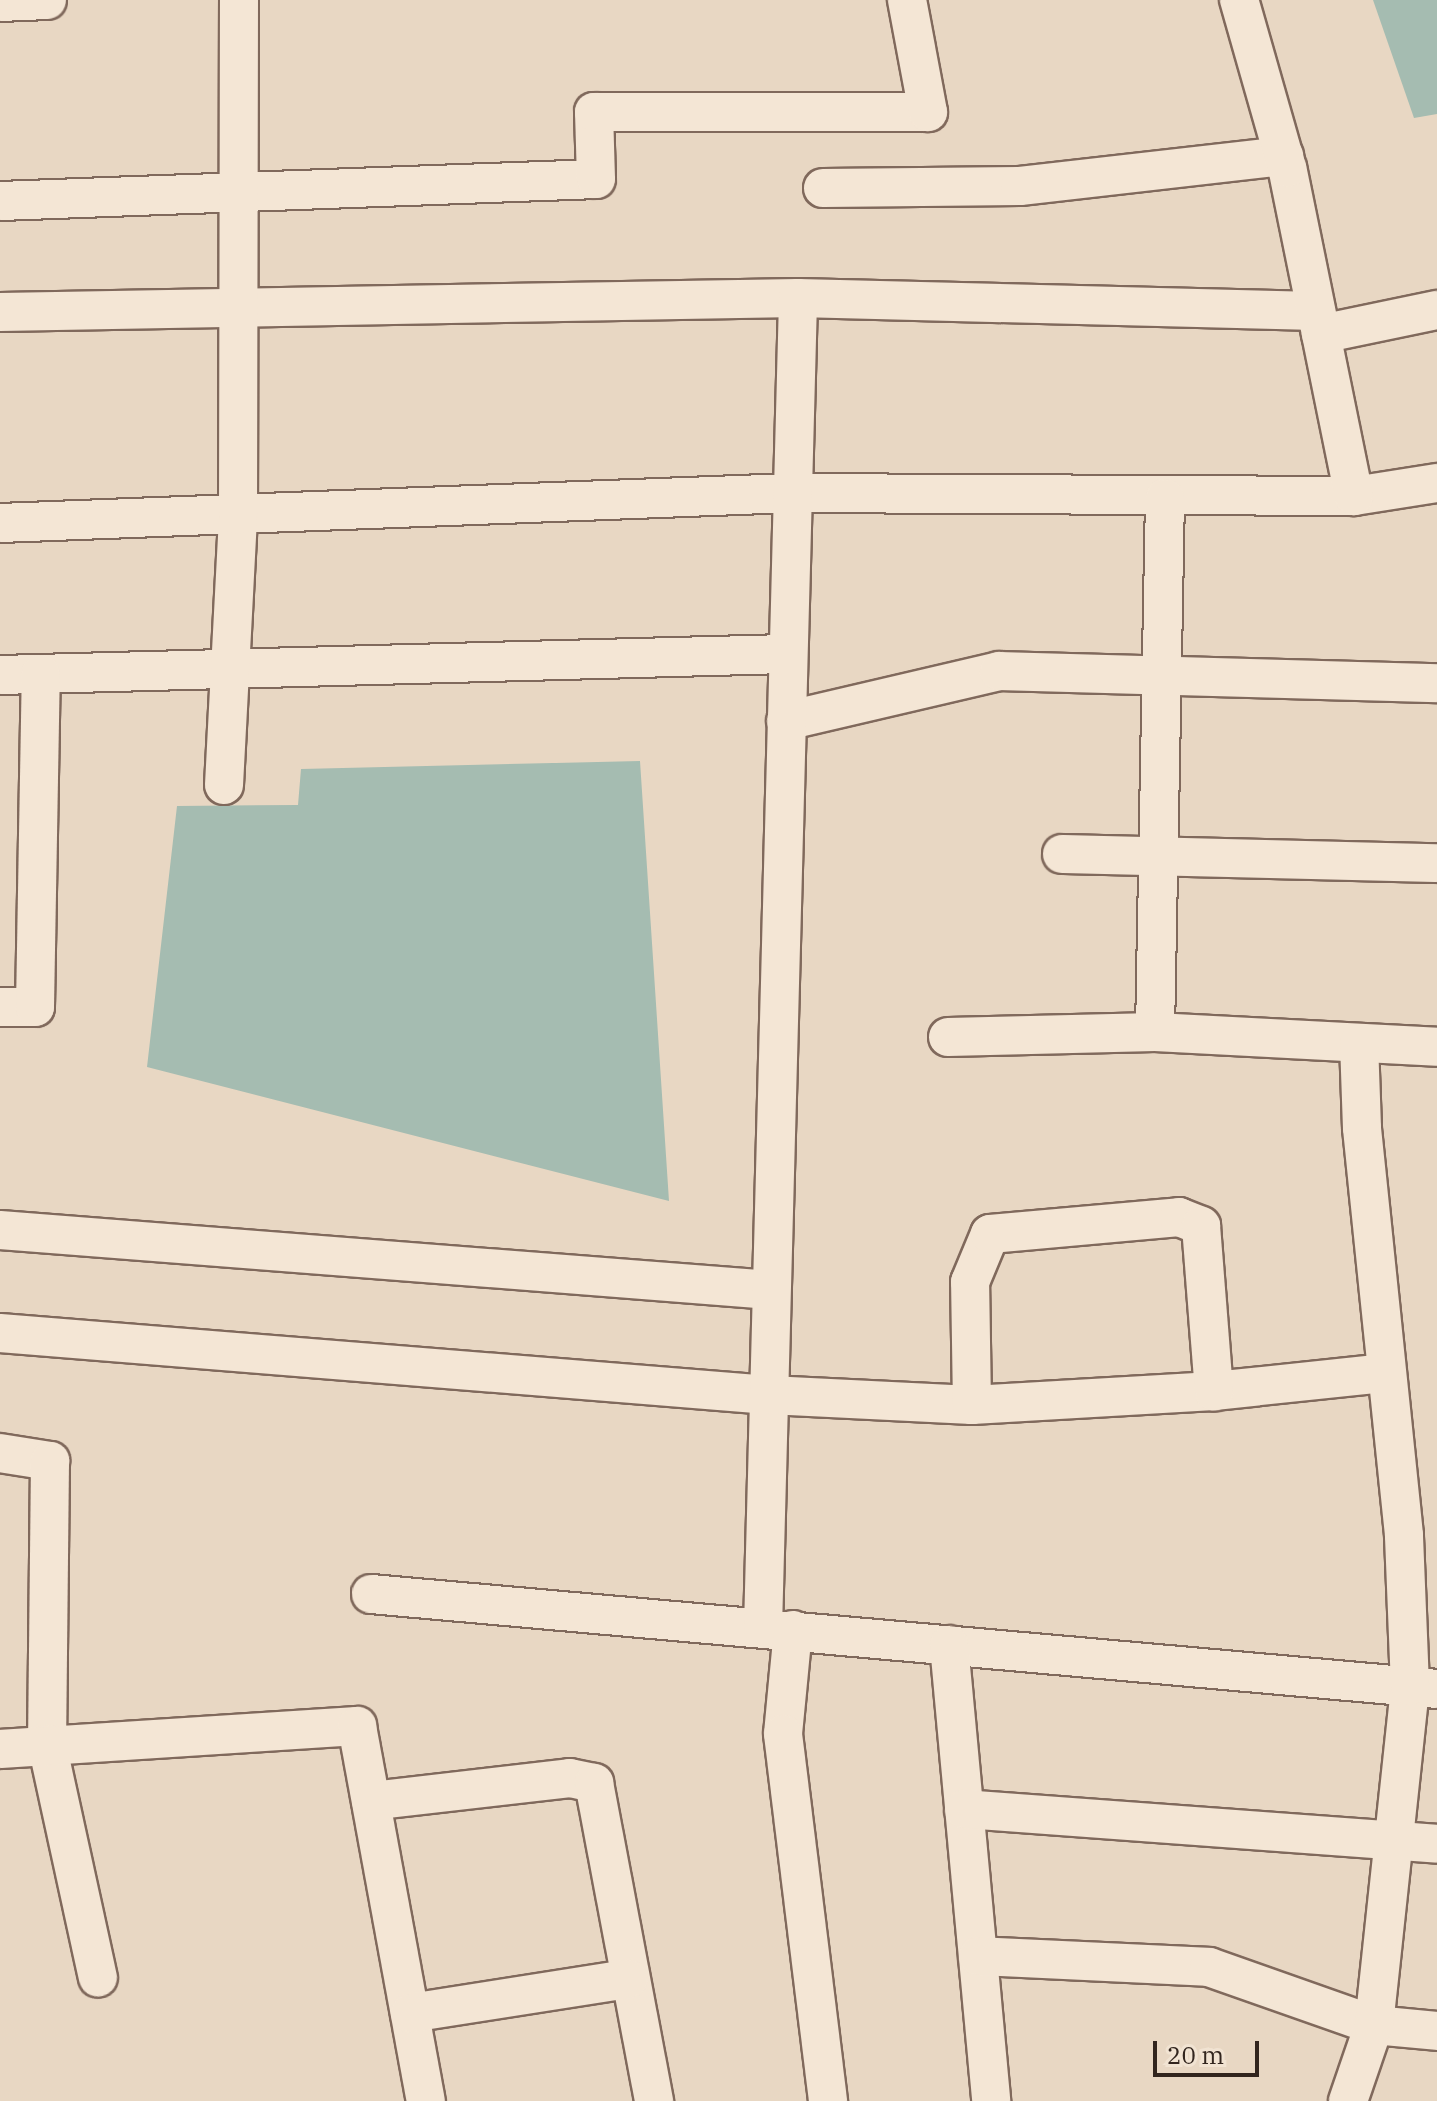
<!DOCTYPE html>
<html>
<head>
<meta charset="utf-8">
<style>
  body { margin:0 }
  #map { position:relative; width:1437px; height:2101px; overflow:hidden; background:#e8d7c3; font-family:"IBM Plex Serif",serif }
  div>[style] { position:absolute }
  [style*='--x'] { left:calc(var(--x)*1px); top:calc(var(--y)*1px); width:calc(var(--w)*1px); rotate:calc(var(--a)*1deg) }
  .water>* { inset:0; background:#a5bcb1 }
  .roads { filter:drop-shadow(2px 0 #80695c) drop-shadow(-2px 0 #80695c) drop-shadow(0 2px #80695c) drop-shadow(0 -2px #80695c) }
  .street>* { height:38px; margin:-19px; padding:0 19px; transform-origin:19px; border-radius:19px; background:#f4e6d5 }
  span { translate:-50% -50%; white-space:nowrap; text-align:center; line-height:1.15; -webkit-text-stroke:6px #f1e3d2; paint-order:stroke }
  .scale { position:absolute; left:1153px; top:2041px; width:106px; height:36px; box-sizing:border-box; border:4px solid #32251e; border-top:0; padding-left:10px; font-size:24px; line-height:28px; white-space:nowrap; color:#32251e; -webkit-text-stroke:6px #f1e3d2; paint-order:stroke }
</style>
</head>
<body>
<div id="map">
  <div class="water">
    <i style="clip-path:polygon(1373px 0,1437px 0,1437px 114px,1414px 118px)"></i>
    <i style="clip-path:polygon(640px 761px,669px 1201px,147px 1067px,177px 806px,298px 805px,301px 769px)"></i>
  </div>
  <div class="roads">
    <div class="street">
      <i style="--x:0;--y:2;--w:47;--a:-2.4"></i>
      <i style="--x:823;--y:188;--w:197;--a:-0.6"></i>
      <i style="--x:1020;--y:186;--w:266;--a:-6.5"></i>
      <i style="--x:0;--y:201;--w:596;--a:-2.11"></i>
      <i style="--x:596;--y:179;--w:67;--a:-91.7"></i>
      <i style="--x:594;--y:112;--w:334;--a:0"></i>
      <i style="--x:928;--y:112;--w:114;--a:-100.6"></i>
      <i style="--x:0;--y:312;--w:798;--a:-1.01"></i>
      <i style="--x:798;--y:298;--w:518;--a:1.44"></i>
      <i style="--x:1321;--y:334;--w:118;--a:-11.7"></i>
      <i style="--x:1354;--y:496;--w:84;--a:-8.9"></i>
      <i style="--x:0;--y:523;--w:794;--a:-2.17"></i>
      <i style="--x:793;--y:493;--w:561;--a:0.31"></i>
      <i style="--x:1354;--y:496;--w:335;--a:-101.5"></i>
      <i style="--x:1287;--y:168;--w:175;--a:-105.9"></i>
      <i style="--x:0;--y:675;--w:788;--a:-1.53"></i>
      <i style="--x:786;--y:721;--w:219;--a:-13.2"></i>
      <i style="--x:999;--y:671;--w:438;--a:1.6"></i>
      <i style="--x:224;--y:785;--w:270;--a:-87"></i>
      <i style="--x:238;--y:515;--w:515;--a:-89.89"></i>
      <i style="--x:1062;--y:854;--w:375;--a:1.4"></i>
      <i style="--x:0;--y:1007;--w:35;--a:0"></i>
      <i style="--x:35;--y:1007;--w:333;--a:-89"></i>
      <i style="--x:1155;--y:1032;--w:534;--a:-88.93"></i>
      <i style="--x:948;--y:1037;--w:207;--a:-1.4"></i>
      <i style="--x:1155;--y:1032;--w:282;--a:3"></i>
      <i style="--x:0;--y:1230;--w:773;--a:4.45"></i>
      <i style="--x:0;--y:1333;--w:771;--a:4.61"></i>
      <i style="--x:769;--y:1395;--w:203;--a:2.8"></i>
      <i style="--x:972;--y:1405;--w:242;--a:-3.3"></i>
      <i style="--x:1214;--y:1391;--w:173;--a:-6"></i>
      <i style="--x:972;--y:1405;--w:123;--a:-90.9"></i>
      <i style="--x:970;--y:1282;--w:52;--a:-67.4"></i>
      <i style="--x:990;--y:1234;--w:190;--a:-5.1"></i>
      <i style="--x:1179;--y:1217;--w:24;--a:22"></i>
      <i style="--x:1201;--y:1226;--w:166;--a:85.5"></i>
      <i style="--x:0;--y:1453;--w:51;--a:9.1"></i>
      <i style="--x:50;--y:1461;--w:283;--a:90.6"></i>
      <i style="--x:47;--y:1744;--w:239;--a:77.7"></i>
      <i style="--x:371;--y:1594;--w:1070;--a:5.09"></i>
      <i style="--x:763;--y:1628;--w:1330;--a:-88.49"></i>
      <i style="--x:793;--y:1630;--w:104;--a:95.5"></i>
      <i style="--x:783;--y:1734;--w:370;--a:83"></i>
      <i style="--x:949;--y:1645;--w:458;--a:84.7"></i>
      <i style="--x:0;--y:1749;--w:358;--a:-3.7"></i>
      <i style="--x:357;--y:1726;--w:381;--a:79.6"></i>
      <i style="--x:371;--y:1801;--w:200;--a:-6.6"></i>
      <i style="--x:570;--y:1778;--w:25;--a:12"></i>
      <i style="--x:594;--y:1783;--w:324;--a:79.3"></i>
      <i style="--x:964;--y:1809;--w:474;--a:4.2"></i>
      <i style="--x:978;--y:1956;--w:231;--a:2.7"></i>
      <i style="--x:1209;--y:1967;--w:175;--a:19.4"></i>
      <i style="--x:1374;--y:2025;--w:63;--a:5.4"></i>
      <i style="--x:410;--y:2013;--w:221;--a:-8.9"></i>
      <i style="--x:1348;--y:2101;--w:80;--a:-71.1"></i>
      <i style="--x:1374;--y:2025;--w:341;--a:-83.9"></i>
      <i style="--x:1410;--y:1686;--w:151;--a:-92.3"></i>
      <i style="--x:1404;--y:1535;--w:409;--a:-95.9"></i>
      <i style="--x:1362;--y:1128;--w:85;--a:-92"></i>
    </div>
  </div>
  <div class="scale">20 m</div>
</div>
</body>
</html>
